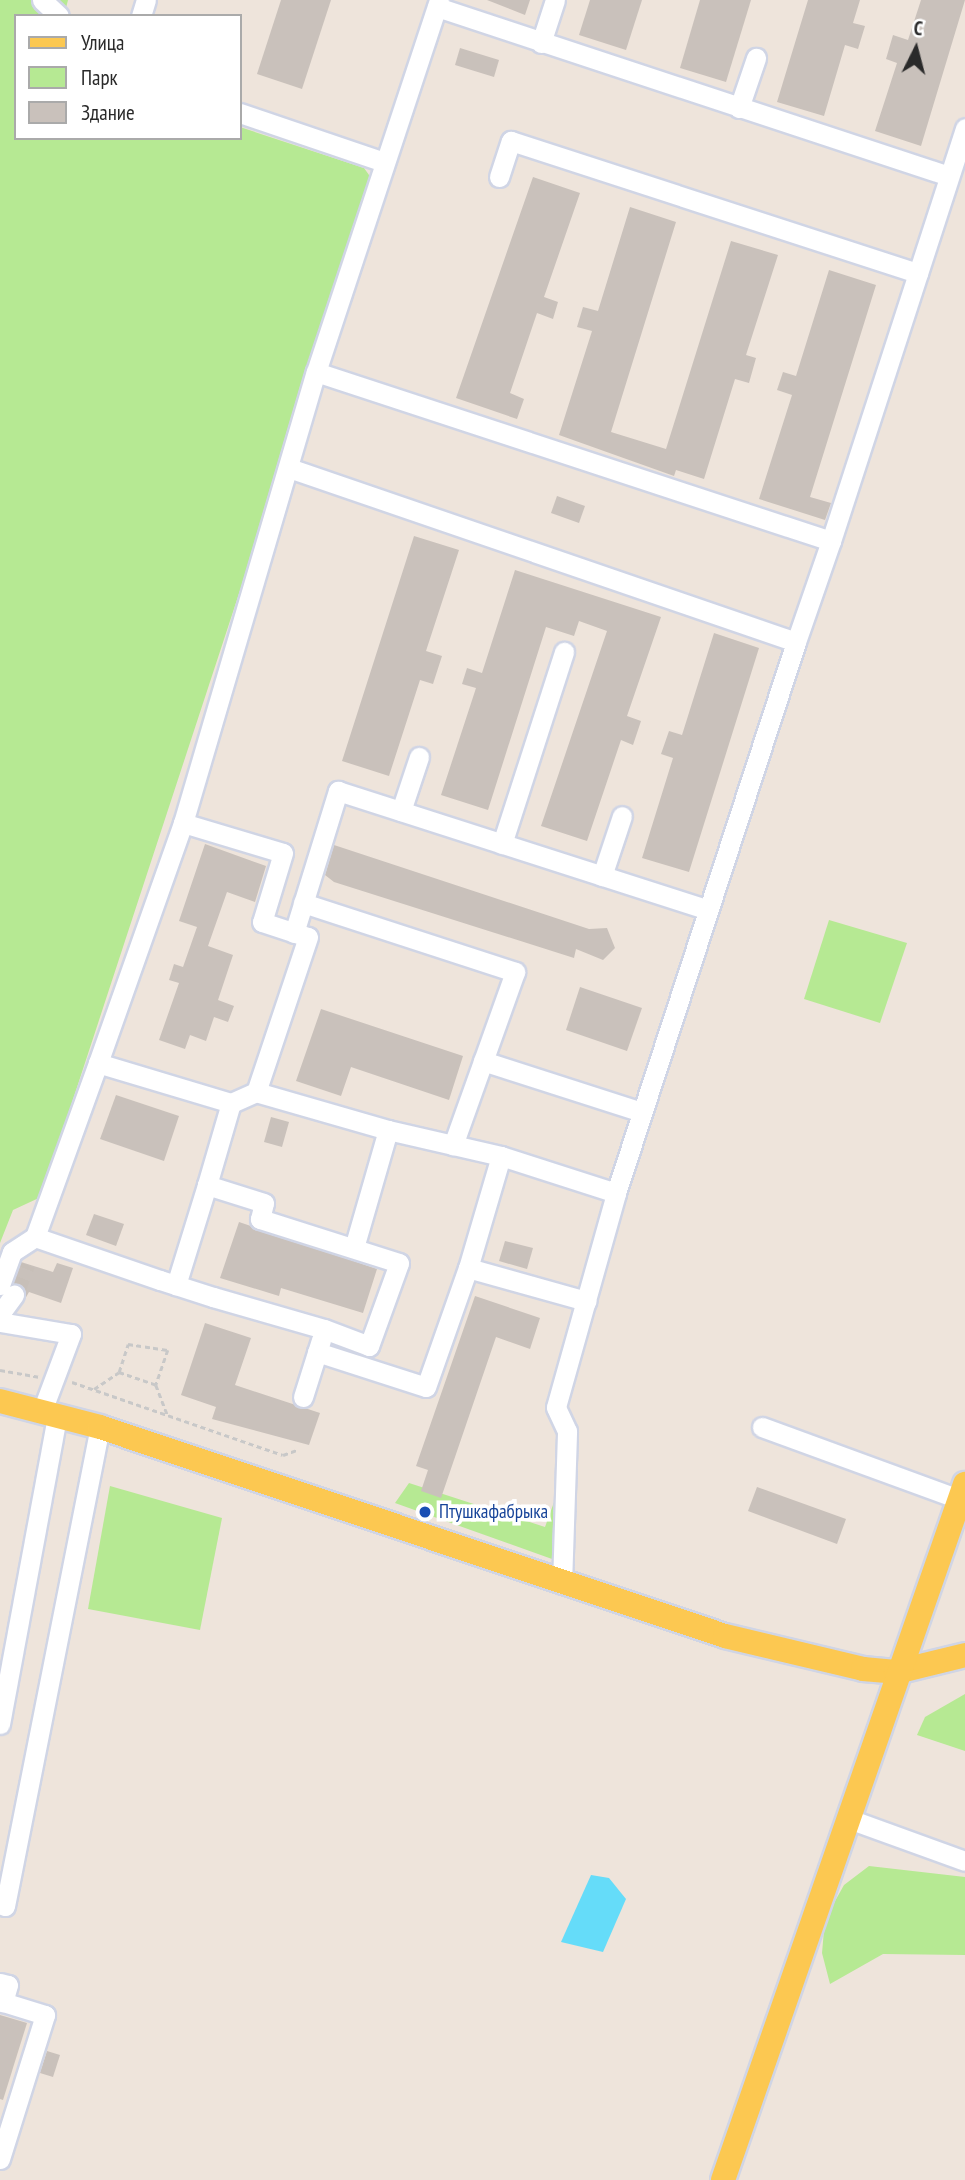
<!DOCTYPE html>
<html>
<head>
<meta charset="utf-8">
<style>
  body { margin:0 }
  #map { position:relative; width:965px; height:2180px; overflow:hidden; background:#eee4db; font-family:"PT Sans Narrow",sans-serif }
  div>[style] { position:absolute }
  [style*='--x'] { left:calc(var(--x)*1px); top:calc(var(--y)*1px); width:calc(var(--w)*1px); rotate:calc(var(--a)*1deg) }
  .green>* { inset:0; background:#b6e993 }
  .water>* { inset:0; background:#65dcf9 }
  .building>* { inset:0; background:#c9c1bb }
  .minor-tunnel>* { height:19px; margin-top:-9.5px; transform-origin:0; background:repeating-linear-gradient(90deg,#c7bfb8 0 19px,transparent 0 29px) }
  .path>* { height:2.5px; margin-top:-1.25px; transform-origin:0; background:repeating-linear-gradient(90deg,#c8c8c8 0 5px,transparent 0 8.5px) }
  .roads { filter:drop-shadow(2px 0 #d0d5e5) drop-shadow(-2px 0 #d0d5e5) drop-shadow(0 2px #d0d5e5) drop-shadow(0 -2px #d0d5e5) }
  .minor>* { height:19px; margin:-9.5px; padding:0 9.5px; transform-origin:9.5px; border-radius:9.5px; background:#fff }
  .major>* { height:24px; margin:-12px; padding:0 12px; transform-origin:12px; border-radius:12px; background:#fcc851 }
  .dots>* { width:19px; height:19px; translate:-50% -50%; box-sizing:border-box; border:4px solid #fff; border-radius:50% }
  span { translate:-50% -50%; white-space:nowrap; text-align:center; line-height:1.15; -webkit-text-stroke:7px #fff; paint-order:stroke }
  .transit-label { font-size:19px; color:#164399 }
  .left { translate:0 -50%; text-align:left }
  .legend { position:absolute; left:14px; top:14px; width:228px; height:126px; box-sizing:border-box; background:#fff; border:2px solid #aaa; margin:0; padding:9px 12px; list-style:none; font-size:21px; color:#2a2a2a }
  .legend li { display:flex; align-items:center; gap:14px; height:35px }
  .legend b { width:35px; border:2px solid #aaa }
  .north { position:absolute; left:881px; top:14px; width:70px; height:70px; -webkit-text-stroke:5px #fff; paint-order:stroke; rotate:6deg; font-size:19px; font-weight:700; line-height:28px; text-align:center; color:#2a2a2a }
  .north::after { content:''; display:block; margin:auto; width:24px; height:32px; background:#2a2a2a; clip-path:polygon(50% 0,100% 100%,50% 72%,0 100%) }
</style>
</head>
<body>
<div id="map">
  <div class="green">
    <i style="clip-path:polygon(0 0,68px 0,64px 16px,16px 16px,16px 138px,240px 138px,240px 127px,364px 168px,374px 182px,41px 1197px,13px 1210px,0 1243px)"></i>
    <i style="clip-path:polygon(829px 920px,907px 943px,880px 1023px,804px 999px)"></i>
    <i style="clip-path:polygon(565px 1472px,564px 1526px,552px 1559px,395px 1503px,409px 1483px,545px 1527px)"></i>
    <i style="clip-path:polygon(110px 1486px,222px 1518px,200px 1630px,88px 1609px)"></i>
    <i style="clip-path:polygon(965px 1694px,965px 1751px,917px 1735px,925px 1717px)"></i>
    <i style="clip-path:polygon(869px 1866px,965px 1877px,965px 1955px,883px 1954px,830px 1984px,822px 1953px,825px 1919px,844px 1885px)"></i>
  </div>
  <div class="water">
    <i style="clip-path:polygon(591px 1875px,609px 1878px,626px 1899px,603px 1952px,561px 1942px)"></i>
  </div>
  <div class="building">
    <i style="clip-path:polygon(281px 0,331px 0,302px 89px,257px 74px)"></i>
    <i style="clip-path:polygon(487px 0,530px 0,525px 15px)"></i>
    <i style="clip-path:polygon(590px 0,642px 0,626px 50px,579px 35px)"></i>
    <i style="clip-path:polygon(700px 0,751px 0,726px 82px,680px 68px)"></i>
    <i style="clip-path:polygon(808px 0,860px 0,853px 23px,865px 26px,858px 49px,845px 45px,824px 116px,777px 102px)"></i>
    <i style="clip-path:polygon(921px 0,965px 0,921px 146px,875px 131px,897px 63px,886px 59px,893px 35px,908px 40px)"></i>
    <i style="clip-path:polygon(460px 48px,499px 60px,494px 77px,455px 65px)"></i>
    <i style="clip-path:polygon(533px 177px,580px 193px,544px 297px,558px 302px,553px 319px,537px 313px,510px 393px,524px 399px,517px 419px,456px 398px)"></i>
    <i style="clip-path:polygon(630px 207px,676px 222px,611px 432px,666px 449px,731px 241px,778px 255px,746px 355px,756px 358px,749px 383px,735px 379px,704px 479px,676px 470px,674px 476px,559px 435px,592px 331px,577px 327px,583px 307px,598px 311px)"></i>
    <i style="clip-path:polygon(829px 270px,876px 285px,810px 497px,831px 503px,825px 520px,759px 499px,792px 395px,777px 390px,783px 372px,796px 376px)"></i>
    <i style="clip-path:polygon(557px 496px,585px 506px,579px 523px,551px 513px)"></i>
    <i style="clip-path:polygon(414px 536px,459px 550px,426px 651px,442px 656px,433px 684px,420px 680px,389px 776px,342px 761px)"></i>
    <i style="clip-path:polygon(515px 570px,661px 617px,627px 716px,641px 721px,633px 745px,621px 740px,587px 841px,541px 826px,607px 631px,579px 621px,574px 636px,546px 627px,488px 810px,441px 795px,476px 688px,462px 684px,467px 668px,482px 673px)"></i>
    <i style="clip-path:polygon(714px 633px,759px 648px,689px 872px,642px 858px,673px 758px,661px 754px,669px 731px,682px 735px)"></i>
    <i style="clip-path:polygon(205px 844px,266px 866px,255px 902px,227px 892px,208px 946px,233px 955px,218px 1000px,234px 1006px,228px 1022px,214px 1017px,206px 1041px,190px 1035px,185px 1049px,159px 1040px,179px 983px,169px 980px,174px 964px,183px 967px,197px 927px,179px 921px)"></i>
    <i style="clip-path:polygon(334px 845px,589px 929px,607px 928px,615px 948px,603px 960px,576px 949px,574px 958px,334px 882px,325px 875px)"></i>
    <i style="clip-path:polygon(580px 987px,642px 1008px,627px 1051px,566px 1030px)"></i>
    <i style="clip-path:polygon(321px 1009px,463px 1056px,449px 1100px,351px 1067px,341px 1096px,296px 1081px)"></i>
    <i style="clip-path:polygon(116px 1095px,179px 1116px,164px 1161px,100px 1139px)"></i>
    <i style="clip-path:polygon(271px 1117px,289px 1122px,282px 1147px,264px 1142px)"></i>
    <i style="clip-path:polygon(94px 1214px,124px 1224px,116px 1246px,86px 1235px)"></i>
    <i style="clip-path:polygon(239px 1222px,377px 1269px,363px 1313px,281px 1288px,279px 1296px,220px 1278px)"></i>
    <i style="clip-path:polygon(505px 1241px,533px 1248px,527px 1269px,499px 1261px)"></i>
    <i style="clip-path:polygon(21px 1262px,53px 1272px,57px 1263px,73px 1268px,61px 1303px,29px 1292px,25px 1299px,25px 1290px,14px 1283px)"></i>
    <i style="clip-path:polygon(475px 1296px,540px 1318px,530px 1349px,496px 1337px,441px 1498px,421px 1491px,428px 1470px,416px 1466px)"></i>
    <i style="clip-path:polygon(205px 1323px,251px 1338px,235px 1385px,320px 1413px,309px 1445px,212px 1419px,216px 1407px,181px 1395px)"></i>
    <i style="clip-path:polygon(757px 1487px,846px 1519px,837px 1544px,748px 1511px)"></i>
    <i style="clip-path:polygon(0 2015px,27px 2023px,3px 2100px,0 2099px)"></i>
    <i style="clip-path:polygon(47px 2051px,60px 2055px,53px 2077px,40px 2073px)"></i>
  </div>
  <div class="minor-tunnel">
    <i style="--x:14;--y:1295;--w:33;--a:-69"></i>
  </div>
  <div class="path">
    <i style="--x:0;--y:1370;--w:39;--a:10"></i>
    <i style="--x:119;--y:1372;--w:29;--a:-72"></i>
    <i style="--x:128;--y:1344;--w:40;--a:8.5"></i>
    <i style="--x:168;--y:1350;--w:37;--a:109"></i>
    <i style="--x:72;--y:1382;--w:223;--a:19.1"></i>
    <i style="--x:283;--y:1455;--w:15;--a:-20"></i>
    <i style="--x:94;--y:1389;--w:30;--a:-34"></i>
    <i style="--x:119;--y:1372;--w:39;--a:19"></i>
    <i style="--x:156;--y:1385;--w:31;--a:69"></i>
  </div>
  <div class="roads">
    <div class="minor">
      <i style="--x:42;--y:0;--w:23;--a:43"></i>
      <i style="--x:437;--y:7;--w:539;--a:18.27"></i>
      <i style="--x:141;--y:16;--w:17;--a:-73"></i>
      <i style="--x:541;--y:43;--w:45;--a:-72"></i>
      <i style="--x:739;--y:108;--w:53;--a:-71.2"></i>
      <i style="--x:240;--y:113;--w:152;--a:18.8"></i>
      <i style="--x:499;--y:177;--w:38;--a:-72"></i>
      <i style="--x:511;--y:141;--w:428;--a:18"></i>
      <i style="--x:289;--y:468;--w:536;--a:18.94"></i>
      <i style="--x:796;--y:642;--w:107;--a:-70.9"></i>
      <i style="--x:831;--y:541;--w:542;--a:-161.83"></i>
      <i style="--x:831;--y:541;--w:434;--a:-72"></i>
      <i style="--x:401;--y:811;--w:57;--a:-71.6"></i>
      <i style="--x:183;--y:823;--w:104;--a:16.7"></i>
      <i style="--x:283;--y:853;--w:72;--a:106.9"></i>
      <i style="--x:262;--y:922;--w:48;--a:18.1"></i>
      <i style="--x:308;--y:937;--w:163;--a:108.5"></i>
      <i style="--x:256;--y:1092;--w:27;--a:156"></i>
      <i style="--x:231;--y:1103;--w:139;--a:-163.3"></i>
      <i style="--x:98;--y:1063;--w:255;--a:-70.5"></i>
      <i style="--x:183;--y:823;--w:470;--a:-73.6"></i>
      <i style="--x:316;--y:372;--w:392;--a:-71.7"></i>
      <i style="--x:502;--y:844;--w:202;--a:-72.1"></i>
      <i style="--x:602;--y:876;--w:63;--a:-71.6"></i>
      <i style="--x:303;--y:903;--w:223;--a:18"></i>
      <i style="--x:515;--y:972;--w:184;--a:109.7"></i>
      <i style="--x:294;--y:933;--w:149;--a:-72.8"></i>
      <i style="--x:338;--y:791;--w:389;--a:17.8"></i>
      <i style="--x:483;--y:1061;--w:167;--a:17.8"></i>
      <i style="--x:256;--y:1092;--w:137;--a:16.1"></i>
      <i style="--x:388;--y:1130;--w:123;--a:106.1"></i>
      <i style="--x:388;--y:1130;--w:116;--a:13"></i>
      <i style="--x:501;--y:1156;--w:121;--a:17.8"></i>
      <i style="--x:616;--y:1193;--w:580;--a:-71.91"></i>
      <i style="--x:501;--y:1156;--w:117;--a:106.4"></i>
      <i style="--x:468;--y:1268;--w:123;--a:15.6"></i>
      <i style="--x:207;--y:1185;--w:85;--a:-73.7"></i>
      <i style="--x:35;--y:1237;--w:132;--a:19"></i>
      <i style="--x:160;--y:1280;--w:56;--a:17.8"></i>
      <i style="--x:213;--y:1297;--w:116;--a:16.1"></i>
      <i style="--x:324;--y:1329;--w:48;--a:20.7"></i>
      <i style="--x:369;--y:1346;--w:88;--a:-70.1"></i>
      <i style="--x:399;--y:1263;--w:146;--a:-162.4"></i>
      <i style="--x:260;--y:1219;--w:16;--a:-76"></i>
      <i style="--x:264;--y:1203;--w:60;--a:-162.5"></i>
      <i style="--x:207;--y:1185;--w:105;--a:107.2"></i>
      <i style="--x:0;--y:1285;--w:35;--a:-70"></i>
      <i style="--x:12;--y:1252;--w:27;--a:-33"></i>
      <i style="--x:35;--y:1237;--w:185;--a:-70.1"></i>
      <i style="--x:0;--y:1314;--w:24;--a:-54"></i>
      <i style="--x:0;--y:1322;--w:72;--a:9.6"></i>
      <i style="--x:71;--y:1334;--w:82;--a:110.6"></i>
      <i style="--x:317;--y:1352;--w:114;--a:17.8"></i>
      <i style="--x:426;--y:1387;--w:126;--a:-70.6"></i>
      <i style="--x:303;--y:1397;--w:60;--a:-72.5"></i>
      <i style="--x:762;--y:1427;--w:210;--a:20.1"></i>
      <i style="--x:562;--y:1584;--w:153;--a:-88.1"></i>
      <i style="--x:567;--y:1431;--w:26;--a:-115"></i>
      <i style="--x:556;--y:1407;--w:222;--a:-74.3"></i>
      <i style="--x:0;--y:1724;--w:314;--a:-79.5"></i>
      <i style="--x:849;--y:1819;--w:123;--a:19.9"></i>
      <i style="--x:0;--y:1904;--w:5;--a:22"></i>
      <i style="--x:5;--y:1906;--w:488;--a:-78.8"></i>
      <i style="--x:0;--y:1983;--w:8;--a:14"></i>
      <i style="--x:8;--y:1985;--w:18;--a:106"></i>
      <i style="--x:3;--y:2002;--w:44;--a:17.2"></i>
      <i style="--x:45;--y:2015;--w:151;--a:107.4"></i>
    </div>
    <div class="major">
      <i style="--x:0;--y:1401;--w:103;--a:14.6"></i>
      <i style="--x:100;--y:1427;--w:659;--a:18.49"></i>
      <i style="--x:725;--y:1636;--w:142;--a:13.4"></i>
      <i style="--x:863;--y:1669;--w:33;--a:5"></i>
      <i style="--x:896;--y:1672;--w:71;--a:-13.8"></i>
      <i style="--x:723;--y:2180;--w:737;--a:-70.83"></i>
    </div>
  </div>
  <div class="dots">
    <i style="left:425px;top:1512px;background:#1a4fb4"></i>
  </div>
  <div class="transit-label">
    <span class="left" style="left:439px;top:1512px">Птушкафабрыка</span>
  </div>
  <ul class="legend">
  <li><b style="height:9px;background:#fcc851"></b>Улица</li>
  <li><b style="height:19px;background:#b6e993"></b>Парк</li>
  <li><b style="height:19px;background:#c9c1bb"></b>Здание</li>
  </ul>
  <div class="north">С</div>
</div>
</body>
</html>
